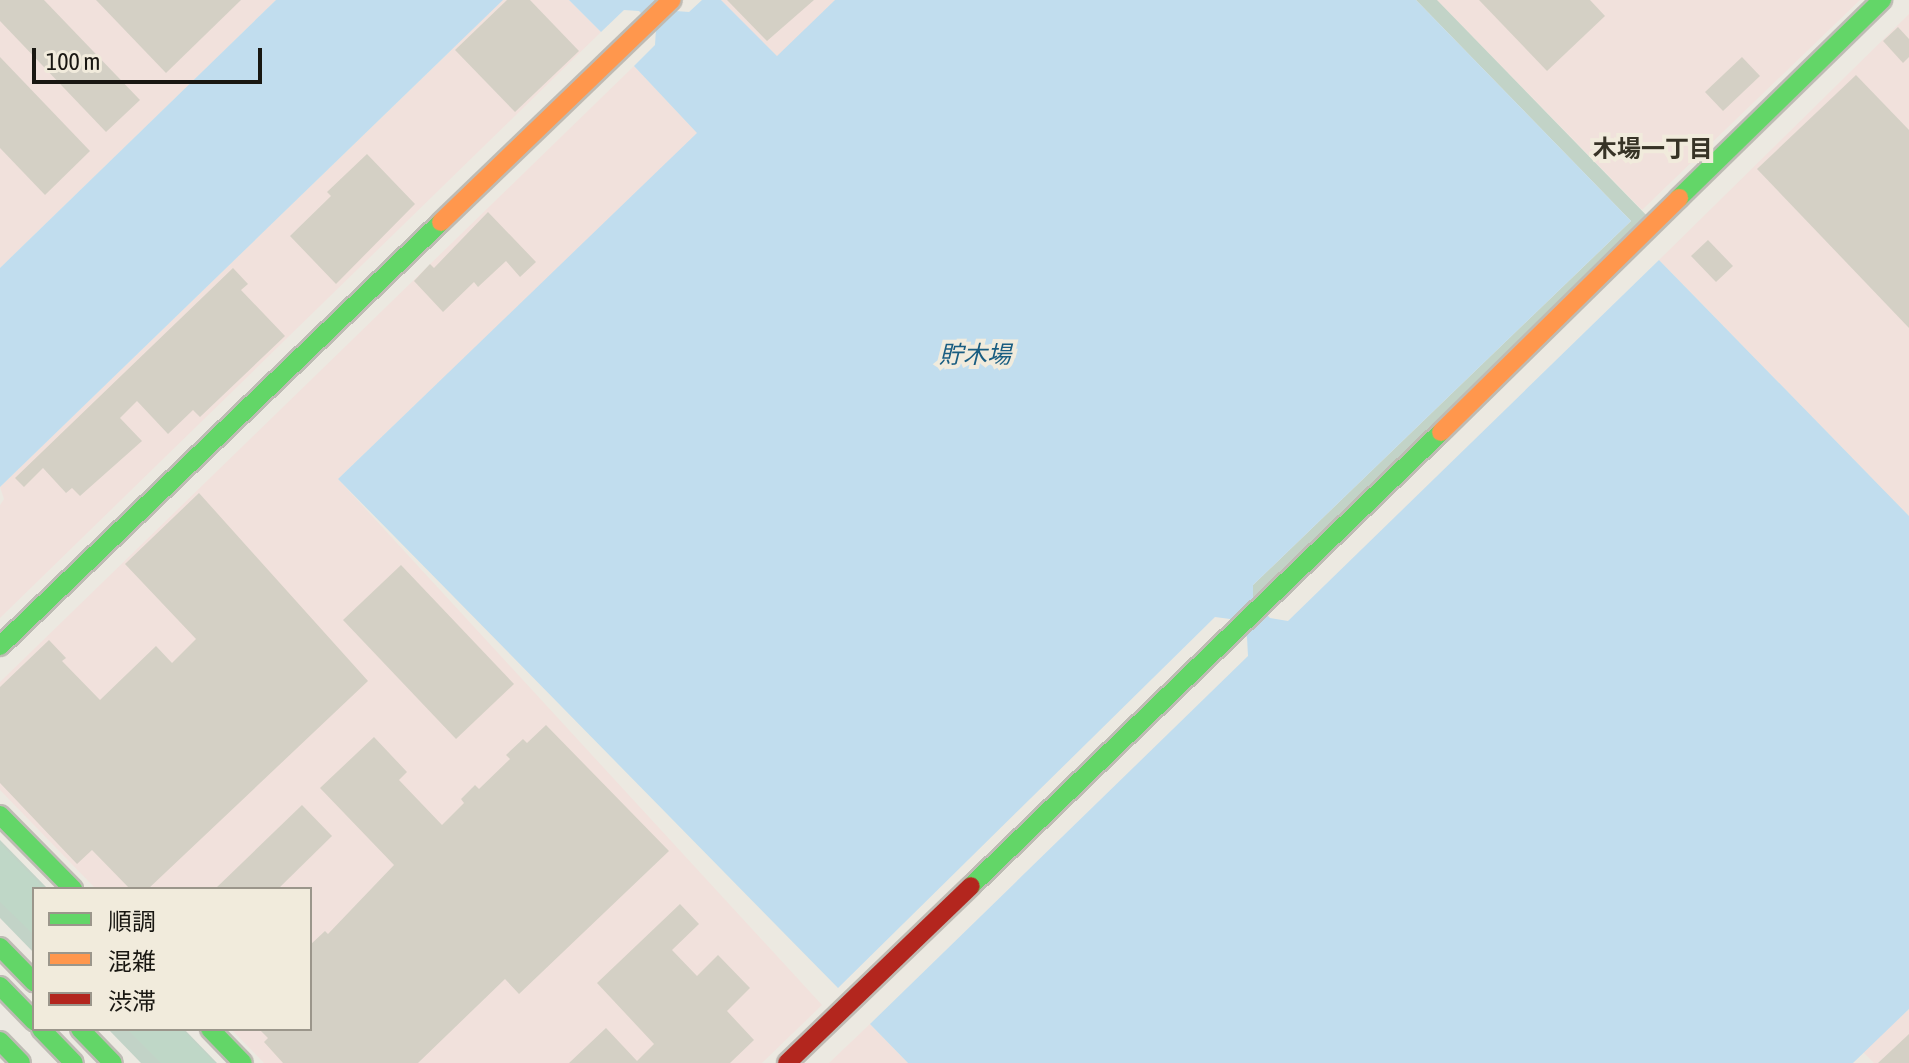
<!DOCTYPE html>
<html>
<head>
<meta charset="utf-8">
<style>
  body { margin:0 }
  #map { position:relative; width:1909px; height:1063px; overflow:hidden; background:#ece9e1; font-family:"Asap Condensed","Noto Sans JP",sans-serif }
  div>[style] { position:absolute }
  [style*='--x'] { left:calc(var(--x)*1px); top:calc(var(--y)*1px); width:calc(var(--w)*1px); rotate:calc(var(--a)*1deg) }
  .industrial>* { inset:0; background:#f1e1dc }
  .green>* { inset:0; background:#c2d3c7 }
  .forest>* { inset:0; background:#bfd7c7 }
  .water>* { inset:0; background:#c1ddee }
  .building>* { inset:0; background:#d4d0c5 }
  .roads { filter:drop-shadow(2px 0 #bebbb4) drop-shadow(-2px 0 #bebbb4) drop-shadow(0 2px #bebbb4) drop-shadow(0 -2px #bebbb4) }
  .fast>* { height:18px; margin:-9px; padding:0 9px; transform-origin:9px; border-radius:9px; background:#63d668 }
  .slow>* { height:18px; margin:-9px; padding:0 9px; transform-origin:9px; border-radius:9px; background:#ff974d }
  .jam>* { height:18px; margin:-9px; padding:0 9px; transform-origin:9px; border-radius:9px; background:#b3261e }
  span { translate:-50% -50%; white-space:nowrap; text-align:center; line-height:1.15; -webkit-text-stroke:8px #f1ebdc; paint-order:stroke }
  .neighbourhood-label { font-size:24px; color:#373326; font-weight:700 }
  .water-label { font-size:24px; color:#195d81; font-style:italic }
  .legend { position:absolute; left:32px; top:887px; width:280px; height:144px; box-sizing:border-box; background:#f1ebdc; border:2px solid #9b968b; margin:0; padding:10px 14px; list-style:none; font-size:24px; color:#191712 }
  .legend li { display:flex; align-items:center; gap:16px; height:40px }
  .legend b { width:40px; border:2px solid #9b968b }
  .scale { position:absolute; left:32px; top:48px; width:230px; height:36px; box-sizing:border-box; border:4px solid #191712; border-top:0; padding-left:10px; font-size:24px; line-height:28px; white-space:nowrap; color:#191712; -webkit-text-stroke:6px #f1ebdc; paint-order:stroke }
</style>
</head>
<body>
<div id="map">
  <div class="industrial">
    <i style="clip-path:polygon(0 0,276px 0,0 268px)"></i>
    <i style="clip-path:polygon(503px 0,569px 0,601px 32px,0 618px,0 505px,4px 499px,0 487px)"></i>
    <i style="clip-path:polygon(721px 0,835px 0,777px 57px)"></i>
    <i style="clip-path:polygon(1437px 0,1860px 0,1642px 210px)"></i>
    <i style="clip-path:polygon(1909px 14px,1909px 516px,1659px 260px)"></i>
    <i style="clip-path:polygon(634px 66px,698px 133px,338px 479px,822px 1005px,762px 1063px,264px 1063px,231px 1029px,310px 1029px,310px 889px,96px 889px,0 790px,0 682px)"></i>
    <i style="clip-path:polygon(1909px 1009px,1909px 1063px,1874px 1063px,1863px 1052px)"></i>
    <i style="clip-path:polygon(870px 1024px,908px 1063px,829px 1063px)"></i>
  </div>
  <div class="green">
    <i style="clip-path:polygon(1416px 0,1437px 0,1650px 219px,1253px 600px,1253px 585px,1631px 221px)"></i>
    <i style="clip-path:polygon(0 840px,48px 889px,34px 889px,34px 953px,0 918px)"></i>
    <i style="clip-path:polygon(108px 1029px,184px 1029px,217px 1063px,141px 1063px)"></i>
  </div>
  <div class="forest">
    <i style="clip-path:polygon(0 843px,45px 889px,34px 889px,34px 935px,0 902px)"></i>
    <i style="clip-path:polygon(127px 1029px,182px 1029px,215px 1063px,161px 1063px)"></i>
  </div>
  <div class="water">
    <i style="clip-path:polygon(276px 0,503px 0,0 487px,0 268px)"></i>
    <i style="clip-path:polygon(569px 0,666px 0,676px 11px,689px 12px,702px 0,721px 0,777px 56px,835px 0,1416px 0,1631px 221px,1253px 585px,1253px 600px,1270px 618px,1288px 621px,1659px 260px,1909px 516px,1909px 1009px,1853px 1063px,908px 1063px,870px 1024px,1248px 656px,1247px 637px,1230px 619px,1215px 617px,838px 988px,338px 479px,697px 133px,634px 66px,655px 45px,656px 29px,639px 11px,624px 10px,601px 32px)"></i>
  </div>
  <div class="building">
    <i style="clip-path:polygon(0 0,44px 0,140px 100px,106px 132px,0 21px)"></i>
    <i style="clip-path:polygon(96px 0,241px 0,166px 73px)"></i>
    <i style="clip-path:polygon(507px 0,530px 0,579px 51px,515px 112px,455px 50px)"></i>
    <i style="clip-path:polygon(727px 0,814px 0,767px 41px)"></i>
    <i style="clip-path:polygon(1479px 0,1590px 0,1605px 16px,1547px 71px)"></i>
    <i style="clip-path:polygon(1898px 27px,1909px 39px,1909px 57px,1903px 63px,1883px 41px)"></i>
    <i style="clip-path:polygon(0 57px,90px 151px,45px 195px,0 148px)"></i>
    <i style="clip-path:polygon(1742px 57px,1760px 76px,1723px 111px,1705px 92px)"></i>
    <i style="clip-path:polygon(1856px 75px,1909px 130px,1909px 328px,1757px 169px)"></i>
    <i style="clip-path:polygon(367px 154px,415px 204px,336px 284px,290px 236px,331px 196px,327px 192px)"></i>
    <i style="clip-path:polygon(488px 212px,536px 262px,520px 277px,506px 261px,478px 287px,474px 282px,443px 312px,414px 281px,430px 264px,434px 268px)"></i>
    <i style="clip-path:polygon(1708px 240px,1733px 266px,1716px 282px,1691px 256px)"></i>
    <i style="clip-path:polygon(233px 268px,248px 284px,241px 290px,285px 336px,200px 417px,193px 410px,168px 434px,137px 401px,120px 418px,142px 441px,80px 496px,72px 488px,66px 493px,43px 468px,24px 487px,15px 478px)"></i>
    <i style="clip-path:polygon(199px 493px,368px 681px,148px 889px,130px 889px,92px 850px,77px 864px,0 783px,0 687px,49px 640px,66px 658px,62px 661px,100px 700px,156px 646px,172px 663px,196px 639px,125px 564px)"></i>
    <i style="clip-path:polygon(401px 565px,514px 684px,456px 739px,343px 620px)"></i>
    <i style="clip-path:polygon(546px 725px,669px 851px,519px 994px,505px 979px,418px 1063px,283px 1063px,264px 1042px,268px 1038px,259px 1029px,310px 1029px,310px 945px,325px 931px,328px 934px,394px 865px,320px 788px,374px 737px,407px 772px,399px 780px,442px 825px,464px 803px,461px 799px,475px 785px,479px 789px,510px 759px,506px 755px,523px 739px,527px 743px)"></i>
    <i style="clip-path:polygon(302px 805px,332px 836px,278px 889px,215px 889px)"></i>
    <i style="clip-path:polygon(680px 904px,699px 924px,672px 950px,697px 976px,718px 955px,750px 988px,727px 1011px,754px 1040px,730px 1063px,569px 1063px,606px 1028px,637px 1061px,654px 1044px,597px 983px)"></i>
    <i style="clip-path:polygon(1909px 1034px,1909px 1063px,1878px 1063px)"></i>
  </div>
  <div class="roads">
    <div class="fast">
      <i style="--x:1679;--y:198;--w:284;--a:-44.3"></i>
      <i style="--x:0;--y:646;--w:612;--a:-43.87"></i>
      <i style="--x:0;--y:815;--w:104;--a:45.4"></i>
      <i style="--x:971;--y:886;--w:653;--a:-44.01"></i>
      <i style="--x:0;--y:947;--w:49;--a:45.8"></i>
      <i style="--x:0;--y:986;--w:49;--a:45.8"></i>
      <i style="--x:41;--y:1029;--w:47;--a:45.9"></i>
      <i style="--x:80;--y:1029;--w:47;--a:45.9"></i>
      <i style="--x:210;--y:1029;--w:47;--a:45.9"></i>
      <i style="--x:0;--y:1041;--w:30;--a:46"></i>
    </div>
    <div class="slow">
      <i style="--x:441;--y:222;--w:320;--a:-43.9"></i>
      <i style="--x:1441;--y:432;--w:334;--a:-44.5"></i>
    </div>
    <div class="jam">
      <i style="--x:787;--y:1063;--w:255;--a:-43.9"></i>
    </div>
  </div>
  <div class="neighbourhood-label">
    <span style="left:1653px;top:149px">木場一丁目</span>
  </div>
  <div class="water-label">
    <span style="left:975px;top:355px">貯木場</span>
  </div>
  <ul class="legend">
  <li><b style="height:10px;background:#63d668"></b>順調</li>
  <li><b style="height:10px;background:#ff974d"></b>混雑</li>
  <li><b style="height:10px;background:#b3261e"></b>渋滞</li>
  </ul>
  <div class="scale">100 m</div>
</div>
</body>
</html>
